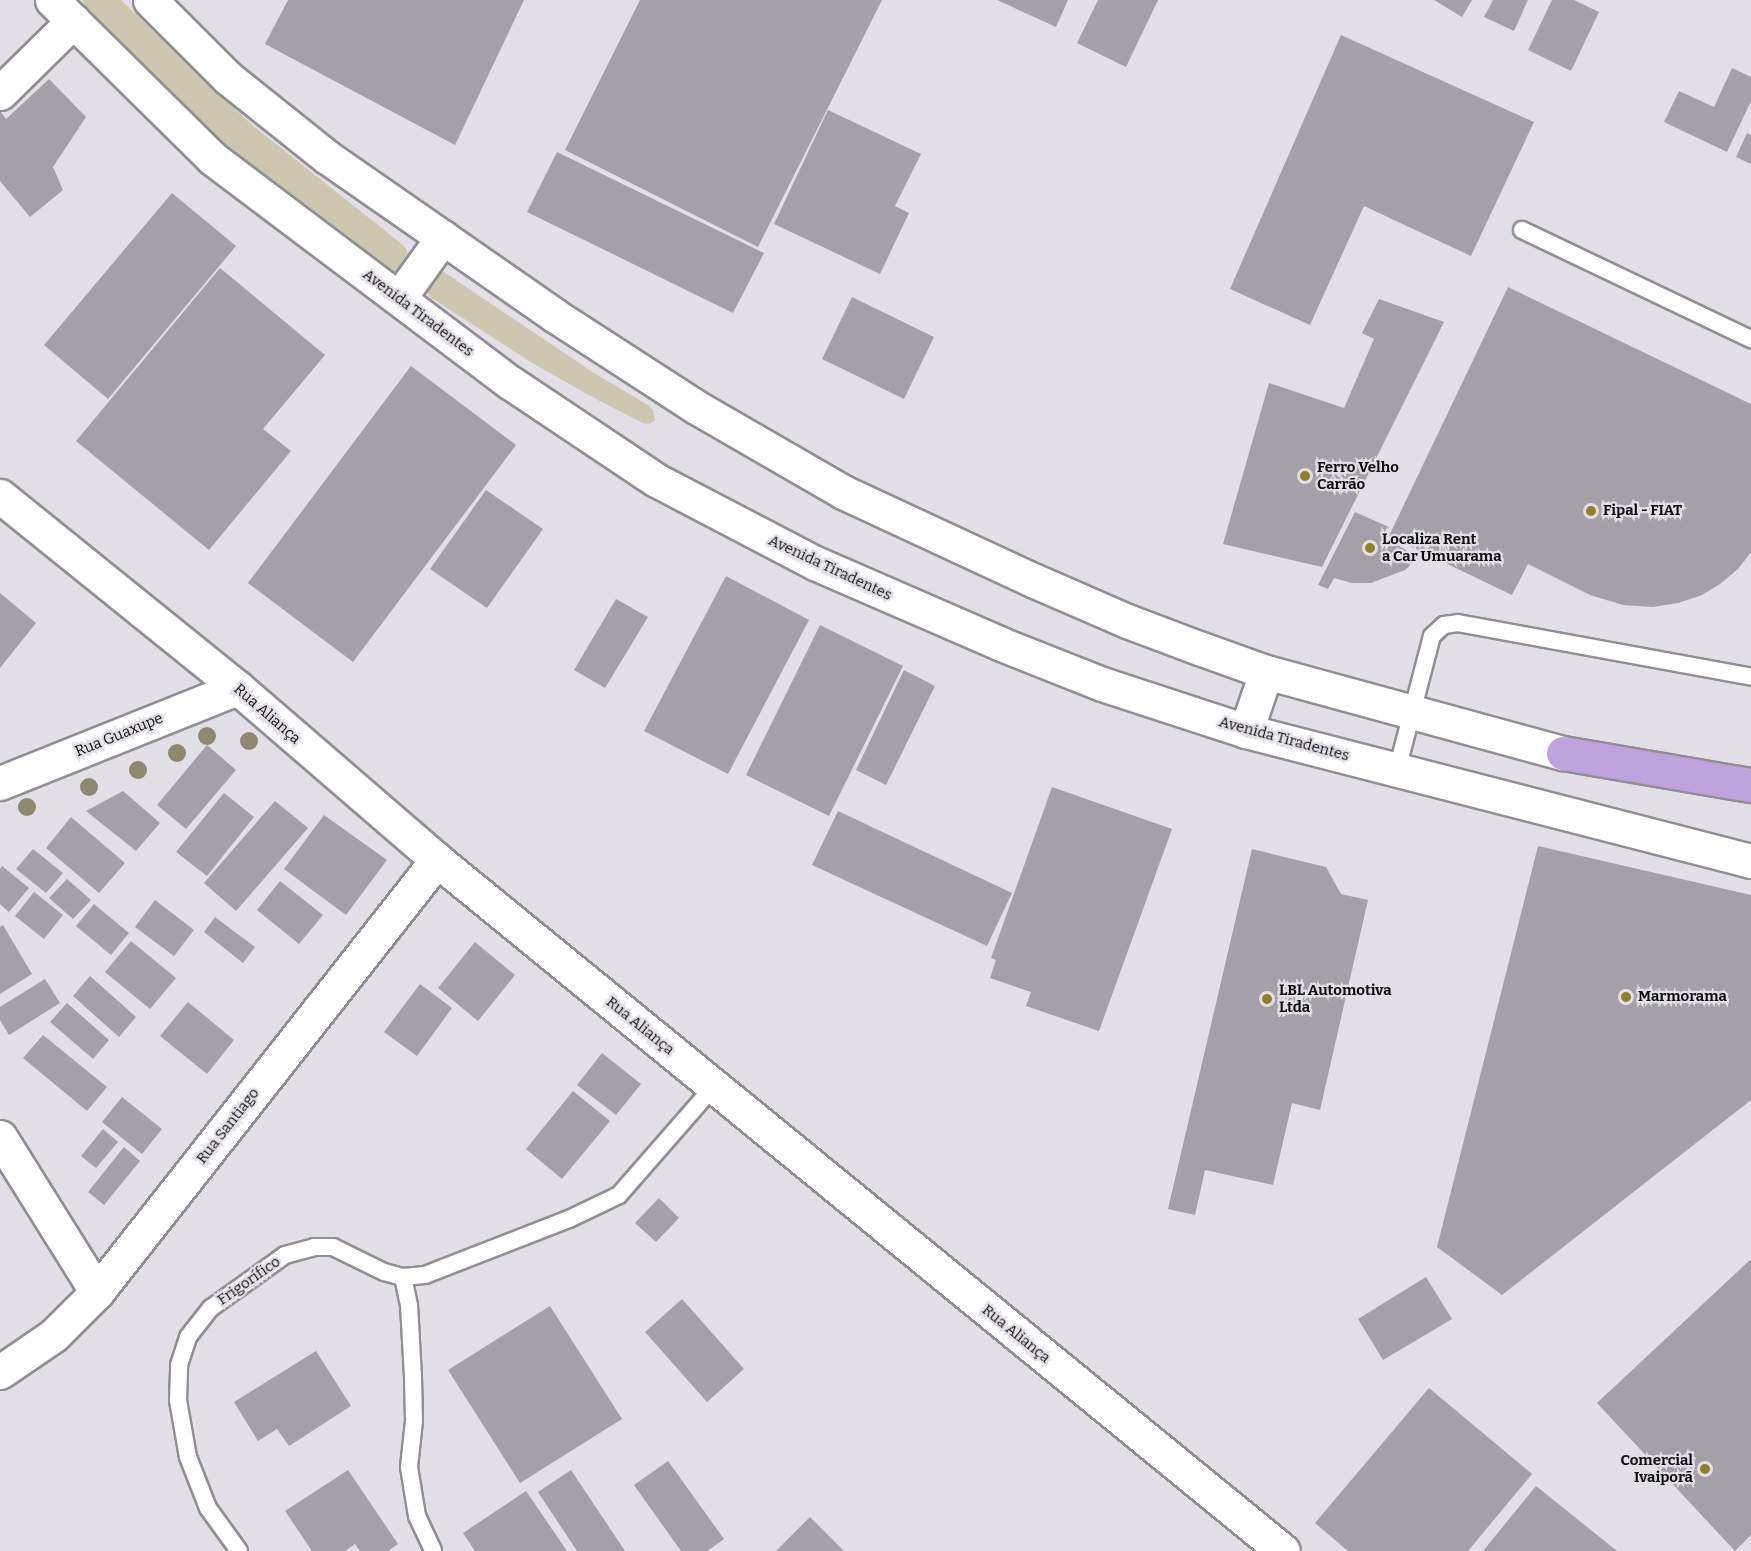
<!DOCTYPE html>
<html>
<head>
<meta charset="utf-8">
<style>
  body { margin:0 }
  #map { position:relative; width:1751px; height:1551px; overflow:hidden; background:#e2dfe6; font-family:Bitter,serif }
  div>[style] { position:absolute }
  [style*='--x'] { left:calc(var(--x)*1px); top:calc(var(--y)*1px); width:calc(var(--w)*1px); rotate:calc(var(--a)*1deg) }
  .green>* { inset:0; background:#cdc7b0 }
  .building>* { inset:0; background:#a3a0a7 }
  .roads { filter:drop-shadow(2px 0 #918e94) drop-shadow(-2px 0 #918e94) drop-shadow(0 2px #918e94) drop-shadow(0 -2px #918e94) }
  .service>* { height:16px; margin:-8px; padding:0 8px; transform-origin:8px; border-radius:8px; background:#fff }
  .minor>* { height:33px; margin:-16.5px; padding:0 16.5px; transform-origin:16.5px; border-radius:16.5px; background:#fff }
  .secondary>* { height:33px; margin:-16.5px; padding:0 16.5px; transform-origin:16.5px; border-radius:16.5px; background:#fff }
  .trunk>* { height:33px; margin:-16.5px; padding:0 16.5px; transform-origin:16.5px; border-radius:16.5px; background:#bea4dc }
  .trees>* { width:18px; height:18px; margin:-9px; border-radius:50%; background:#8f8871 }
  .dots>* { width:16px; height:16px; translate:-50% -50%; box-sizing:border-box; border:3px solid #e2dfe6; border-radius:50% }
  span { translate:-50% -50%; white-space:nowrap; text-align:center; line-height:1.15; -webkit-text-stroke:4.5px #e2dfe6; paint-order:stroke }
  .street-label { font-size:15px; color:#0e0d0f }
  .poi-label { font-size:15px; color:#0e0d0f; font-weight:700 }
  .left { translate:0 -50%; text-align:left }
  .right { translate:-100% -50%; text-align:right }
</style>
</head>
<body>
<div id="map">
  <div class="green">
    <i style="clip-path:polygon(83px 0,121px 0,252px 125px,398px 241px,405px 247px,411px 262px,399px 277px,390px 275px,225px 147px,86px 12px)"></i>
    <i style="clip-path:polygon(437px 271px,444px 272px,594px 373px,648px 405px,653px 410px,655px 421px,648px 424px,643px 423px,596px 399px,534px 364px,430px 297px,424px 285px)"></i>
  </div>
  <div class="building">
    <i style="clip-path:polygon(288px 0,524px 0,455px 145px,265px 44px)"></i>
    <i style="clip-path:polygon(640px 0,882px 0,758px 247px,565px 150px)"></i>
    <i style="clip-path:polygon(997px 0,1068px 0,1056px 27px)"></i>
    <i style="clip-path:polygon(1098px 0,1158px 0,1126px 67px,1077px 43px)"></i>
    <i style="clip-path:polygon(1434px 0,1472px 0,1462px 17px)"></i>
    <i style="clip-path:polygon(1493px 0,1528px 0,1514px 31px,1484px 17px)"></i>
    <i style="clip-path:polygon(1552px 0,1574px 0,1599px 12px,1571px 71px,1528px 50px)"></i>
    <i style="clip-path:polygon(1341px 35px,1534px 122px,1471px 256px,1364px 206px,1310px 325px,1230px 289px)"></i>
    <i style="clip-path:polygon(1732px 68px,1751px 77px,1751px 101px,1727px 152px,1664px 122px,1679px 91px,1714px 107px)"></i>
    <i style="clip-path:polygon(49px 79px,86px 117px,53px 167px,63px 190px,30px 217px,0 181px,0 111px,6px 119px)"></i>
    <i style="clip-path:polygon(828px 110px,921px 154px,895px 206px,909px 213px,880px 274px,774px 224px)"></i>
    <i style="clip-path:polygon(1747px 133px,1751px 135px,1751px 164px,1736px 157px)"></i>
    <i style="clip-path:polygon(557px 152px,764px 253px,733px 313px,527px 212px)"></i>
    <i style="clip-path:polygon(172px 193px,236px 246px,108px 399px,44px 345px)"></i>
    <i style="clip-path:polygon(220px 268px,325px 355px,263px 429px,291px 451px,209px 550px,76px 441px)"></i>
    <i style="clip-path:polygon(1508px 287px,1751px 404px,1751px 552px,1738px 569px,1720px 584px,1702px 595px,1678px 603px,1653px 607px,1623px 605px,1590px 595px,1528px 564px,1512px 595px,1389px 536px)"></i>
    <i style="clip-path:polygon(852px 297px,934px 337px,904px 399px,822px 359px)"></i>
    <i style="clip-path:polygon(1379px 299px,1444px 322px,1322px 567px,1223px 544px,1269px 383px,1344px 408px,1374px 339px,1362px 333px)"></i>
    <i style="clip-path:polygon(411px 366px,516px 445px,353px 662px,248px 583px)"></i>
    <i style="clip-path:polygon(486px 490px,543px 529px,487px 608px,430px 569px)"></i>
    <i style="clip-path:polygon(1355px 512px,1389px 527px,1385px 539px,1420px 557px,1405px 570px,1371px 583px,1352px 583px,1334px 578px,1328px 589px,1318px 585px)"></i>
    <i style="clip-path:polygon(726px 576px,809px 620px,728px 774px,644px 731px)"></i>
    <i style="clip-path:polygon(0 593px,36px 623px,0 668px)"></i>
    <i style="clip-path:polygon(616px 599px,648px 617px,605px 688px,574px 670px)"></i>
    <i style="clip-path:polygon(820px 625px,903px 666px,829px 816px,746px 775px)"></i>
    <i style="clip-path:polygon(904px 670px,935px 686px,886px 785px,856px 770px)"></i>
    <i style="clip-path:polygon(207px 745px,236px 770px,186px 829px,157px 805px)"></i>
    <i style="clip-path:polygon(1052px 787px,1172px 829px,1099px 1031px,1026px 1006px,1031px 992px,990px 978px,996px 960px,991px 958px)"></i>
    <i style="clip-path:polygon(123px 791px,160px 823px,136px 851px,86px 811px)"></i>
    <i style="clip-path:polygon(224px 793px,254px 817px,207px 876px,176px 852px)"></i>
    <i style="clip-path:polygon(275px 801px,308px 828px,236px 911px,204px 883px)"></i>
    <i style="clip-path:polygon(838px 811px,1012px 893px,987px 946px,812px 865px)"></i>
    <i style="clip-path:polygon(324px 815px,387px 860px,346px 915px,284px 869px)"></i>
    <i style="clip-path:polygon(71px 817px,125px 863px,99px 893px,46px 848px)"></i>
    <i style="clip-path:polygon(1538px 846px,1751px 895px,1751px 1100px,1502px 1295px,1437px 1247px)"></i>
    <i style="clip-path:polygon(33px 849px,63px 873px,46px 893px,16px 869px)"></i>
    <i style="clip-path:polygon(1252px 849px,1326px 867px,1341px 894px,1368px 900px,1320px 1110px,1292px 1103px,1273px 1185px,1205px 1170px,1195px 1215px,1168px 1209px)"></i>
    <i style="clip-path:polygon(2px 866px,29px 888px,9px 912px,0 904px,0 869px)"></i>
    <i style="clip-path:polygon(67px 879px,91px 900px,73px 919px,49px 898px)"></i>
    <i style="clip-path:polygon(280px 881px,323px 915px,299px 944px,257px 910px)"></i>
    <i style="clip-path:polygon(34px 892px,63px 915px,44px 939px,15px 916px)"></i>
    <i style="clip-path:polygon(155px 900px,194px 930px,174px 956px,135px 927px)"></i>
    <i style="clip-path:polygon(94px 904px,129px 933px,111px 955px,76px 926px)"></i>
    <i style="clip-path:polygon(215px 917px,255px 947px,243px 963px,204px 932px)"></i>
    <i style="clip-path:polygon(3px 925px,32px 974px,0 994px,0 927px)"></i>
    <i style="clip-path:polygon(131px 941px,176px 978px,150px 1009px,105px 972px)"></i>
    <i style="clip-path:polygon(475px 942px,515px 975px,478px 1021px,438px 988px)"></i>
    <i style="clip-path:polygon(90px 976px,136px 1017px,119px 1037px,73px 996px)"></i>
    <i style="clip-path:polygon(45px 979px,60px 1003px,9px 1035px,0 1020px,0 1007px)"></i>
    <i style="clip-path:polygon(420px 984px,452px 1008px,417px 1056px,384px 1032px)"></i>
    <i style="clip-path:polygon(188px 1002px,234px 1040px,207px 1074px,160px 1036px)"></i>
    <i style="clip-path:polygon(67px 1003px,109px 1040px,93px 1059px,50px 1022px)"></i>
    <i style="clip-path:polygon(43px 1035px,107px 1087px,87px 1111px,23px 1058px)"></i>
    <i style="clip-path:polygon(602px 1053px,641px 1084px,616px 1115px,577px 1085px)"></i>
    <i style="clip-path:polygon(573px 1091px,610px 1121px,562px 1179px,526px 1149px)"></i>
    <i style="clip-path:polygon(122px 1097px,162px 1129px,142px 1154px,102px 1122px)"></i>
    <i style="clip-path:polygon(103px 1129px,118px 1142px,96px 1168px,81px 1156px)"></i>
    <i style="clip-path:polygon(124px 1147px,140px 1161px,104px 1205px,88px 1192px)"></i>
    <i style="clip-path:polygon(659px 1198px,679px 1218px,656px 1242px,635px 1223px)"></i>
    <i style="clip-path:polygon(1751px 1259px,1751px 1535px,1735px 1551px,1597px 1403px)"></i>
    <i style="clip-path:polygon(1426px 1277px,1452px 1319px,1383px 1360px,1358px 1319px)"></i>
    <i style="clip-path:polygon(682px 1299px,744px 1369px,707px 1402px,645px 1332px)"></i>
    <i style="clip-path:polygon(550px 1306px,622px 1419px,520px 1483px,448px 1370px)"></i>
    <i style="clip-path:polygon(316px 1351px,351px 1406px,289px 1446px,277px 1429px,258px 1441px,234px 1402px)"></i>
    <i style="clip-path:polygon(1429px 1388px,1532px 1474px,1468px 1551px,1348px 1551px,1315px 1523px)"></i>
    <i style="clip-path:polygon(668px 1461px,724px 1539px,707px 1551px,681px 1551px,634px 1485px)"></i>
    <i style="clip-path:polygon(348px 1470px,398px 1544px,388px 1551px,360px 1551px,355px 1544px,345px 1551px,312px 1551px,285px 1511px)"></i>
    <i style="clip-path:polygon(571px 1470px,625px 1551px,577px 1551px,538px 1492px)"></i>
    <i style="clip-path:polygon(1536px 1486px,1617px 1551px,1483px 1551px)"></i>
    <i style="clip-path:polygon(526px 1491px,567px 1551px,475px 1551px,463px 1533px)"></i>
    <i style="clip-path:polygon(810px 1517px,844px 1551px,776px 1551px)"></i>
  </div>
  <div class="roads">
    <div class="service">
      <i style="--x:1522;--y:230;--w:254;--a:25.5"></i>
      <i style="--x:1397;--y:770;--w:138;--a:-75.4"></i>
      <i style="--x:1432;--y:636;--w:16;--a:-43"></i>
      <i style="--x:1444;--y:625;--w:14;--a:-8"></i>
      <i style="--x:1458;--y:623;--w:298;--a:10.4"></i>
      <i style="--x:403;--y:1277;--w:29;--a:78"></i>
      <i style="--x:409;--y:1305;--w:72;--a:86.8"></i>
      <i style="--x:413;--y:1377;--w:44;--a:88.7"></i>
      <i style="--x:414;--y:1421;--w:46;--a:96.2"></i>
      <i style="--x:409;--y:1467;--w:50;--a:80.7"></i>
      <i style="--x:417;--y:1516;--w:38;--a:65"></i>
      <i style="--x:239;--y:1551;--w:53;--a:-125.8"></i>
      <i style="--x:208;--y:1508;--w:55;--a:-111.4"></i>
      <i style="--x:188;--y:1457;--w:58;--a:-100"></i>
      <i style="--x:178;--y:1400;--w:35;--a:-88"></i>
      <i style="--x:179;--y:1365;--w:29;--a:-72"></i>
      <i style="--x:188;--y:1337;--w:37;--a:-52"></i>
      <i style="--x:211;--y:1308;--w:91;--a:-35.6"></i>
      <i style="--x:285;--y:1255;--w:30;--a:-15"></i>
      <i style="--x:314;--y:1247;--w:19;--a:0"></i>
      <i style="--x:333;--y:1247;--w:57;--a:26.1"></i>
      <i style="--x:384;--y:1272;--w:20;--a:15"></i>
      <i style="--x:403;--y:1277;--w:22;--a:-5"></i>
      <i style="--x:425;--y:1275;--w:155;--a:-21.3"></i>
      <i style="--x:569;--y:1219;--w:55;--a:-25.6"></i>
      <i style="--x:619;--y:1195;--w:145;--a:-48.9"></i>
    </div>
    <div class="minor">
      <i style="--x:0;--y:93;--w:103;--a:-44.6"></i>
      <i style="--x:0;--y:496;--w:306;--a:38.9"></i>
      <i style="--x:238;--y:688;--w:263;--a:40.8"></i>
      <i style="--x:437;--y:860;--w:1092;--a:39.24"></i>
      <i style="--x:0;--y:783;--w:256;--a:-21.8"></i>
      <i style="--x:0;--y:1137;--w:183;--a:58"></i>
      <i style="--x:0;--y:1372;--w:65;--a:-34.4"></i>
      <i style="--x:54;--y:1335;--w:61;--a:-45"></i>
      <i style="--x:97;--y:1292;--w:550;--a:-51.8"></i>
    </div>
    <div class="secondary">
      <i style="--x:52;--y:0;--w:225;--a:44.6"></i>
      <i style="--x:212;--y:158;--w:374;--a:37"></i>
      <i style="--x:511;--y:383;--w:174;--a:33.8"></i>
      <i style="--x:656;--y:480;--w:179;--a:27.6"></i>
      <i style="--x:815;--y:563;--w:203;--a:23.5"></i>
      <i style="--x:1001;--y:644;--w:109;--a:21.6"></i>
      <i style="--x:1102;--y:684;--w:151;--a:18.1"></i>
      <i style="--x:1246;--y:731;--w:521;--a:14.44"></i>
      <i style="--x:150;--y:0;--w:110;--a:45"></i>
      <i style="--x:228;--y:78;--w:127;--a:38.6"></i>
      <i style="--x:327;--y:157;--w:277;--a:34.8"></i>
      <i style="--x:554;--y:315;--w:169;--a:32.9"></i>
      <i style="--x:696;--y:407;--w:170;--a:30"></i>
      <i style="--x:843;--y:492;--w:212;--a:24.9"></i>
      <i style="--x:1035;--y:581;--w:100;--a:23.5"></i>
      <i style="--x:1127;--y:621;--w:77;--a:20.6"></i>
      <i style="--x:1199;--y:648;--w:71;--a:19.7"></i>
      <i style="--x:1266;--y:672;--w:308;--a:15.3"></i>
      <i style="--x:399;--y:298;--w:75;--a:-54.2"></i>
      <i style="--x:1246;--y:731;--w:62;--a:-71.3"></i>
    </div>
    <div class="trunk">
      <i style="--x:1563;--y:753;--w:191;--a:9.7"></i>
    </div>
  </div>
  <div class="trees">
    <i style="left:207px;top:736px"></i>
    <i style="left:249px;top:741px"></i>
    <i style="left:177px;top:753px"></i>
    <i style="left:138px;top:770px"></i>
    <i style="left:89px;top:787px"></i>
    <i style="left:27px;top:807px"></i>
  </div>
  <div class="dots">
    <i style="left:1305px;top:476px;background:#937f26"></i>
    <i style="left:1591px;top:511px;background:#937f26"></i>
    <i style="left:1370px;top:548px;background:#937f26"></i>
    <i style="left:1626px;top:997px;background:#937f26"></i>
    <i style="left:1267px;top:999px;background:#937f26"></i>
    <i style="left:1705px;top:1469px;background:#937f26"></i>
  </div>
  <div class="street-label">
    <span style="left:418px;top:313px;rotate:37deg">Avenida Tiradentes</span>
    <span style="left:830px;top:568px;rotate:25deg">Avenida Tiradentes</span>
    <span style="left:267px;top:714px;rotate:41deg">Rua Aliança</span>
    <span style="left:119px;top:735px;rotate:-22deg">Rua Guaxupe</span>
    <span style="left:1284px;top:739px;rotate:15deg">Avenida Tiradentes</span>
    <span style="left:640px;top:1026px;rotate:39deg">Rua Aliança</span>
    <span style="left:228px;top:1126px;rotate:-52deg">Rua Santiago</span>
    <span style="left:249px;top:1281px;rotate:-35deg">Frigorífico</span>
    <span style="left:1016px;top:1334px;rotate:39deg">Rua Aliança</span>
  </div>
  <div class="poi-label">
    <span class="left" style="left:1317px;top:476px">Ferro Velho<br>Carrão</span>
    <span class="left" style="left:1603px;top:511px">Fipal - FIAT</span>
    <span class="left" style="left:1382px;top:548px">Localiza Rent<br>a Car Umuarama</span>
    <span class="left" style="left:1279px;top:999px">LBL Automotiva<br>Ltda</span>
    <span class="left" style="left:1638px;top:997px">Marmorama</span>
    <span class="right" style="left:1693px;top:1469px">Comercial<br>Ivaiporã</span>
  </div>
</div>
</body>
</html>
